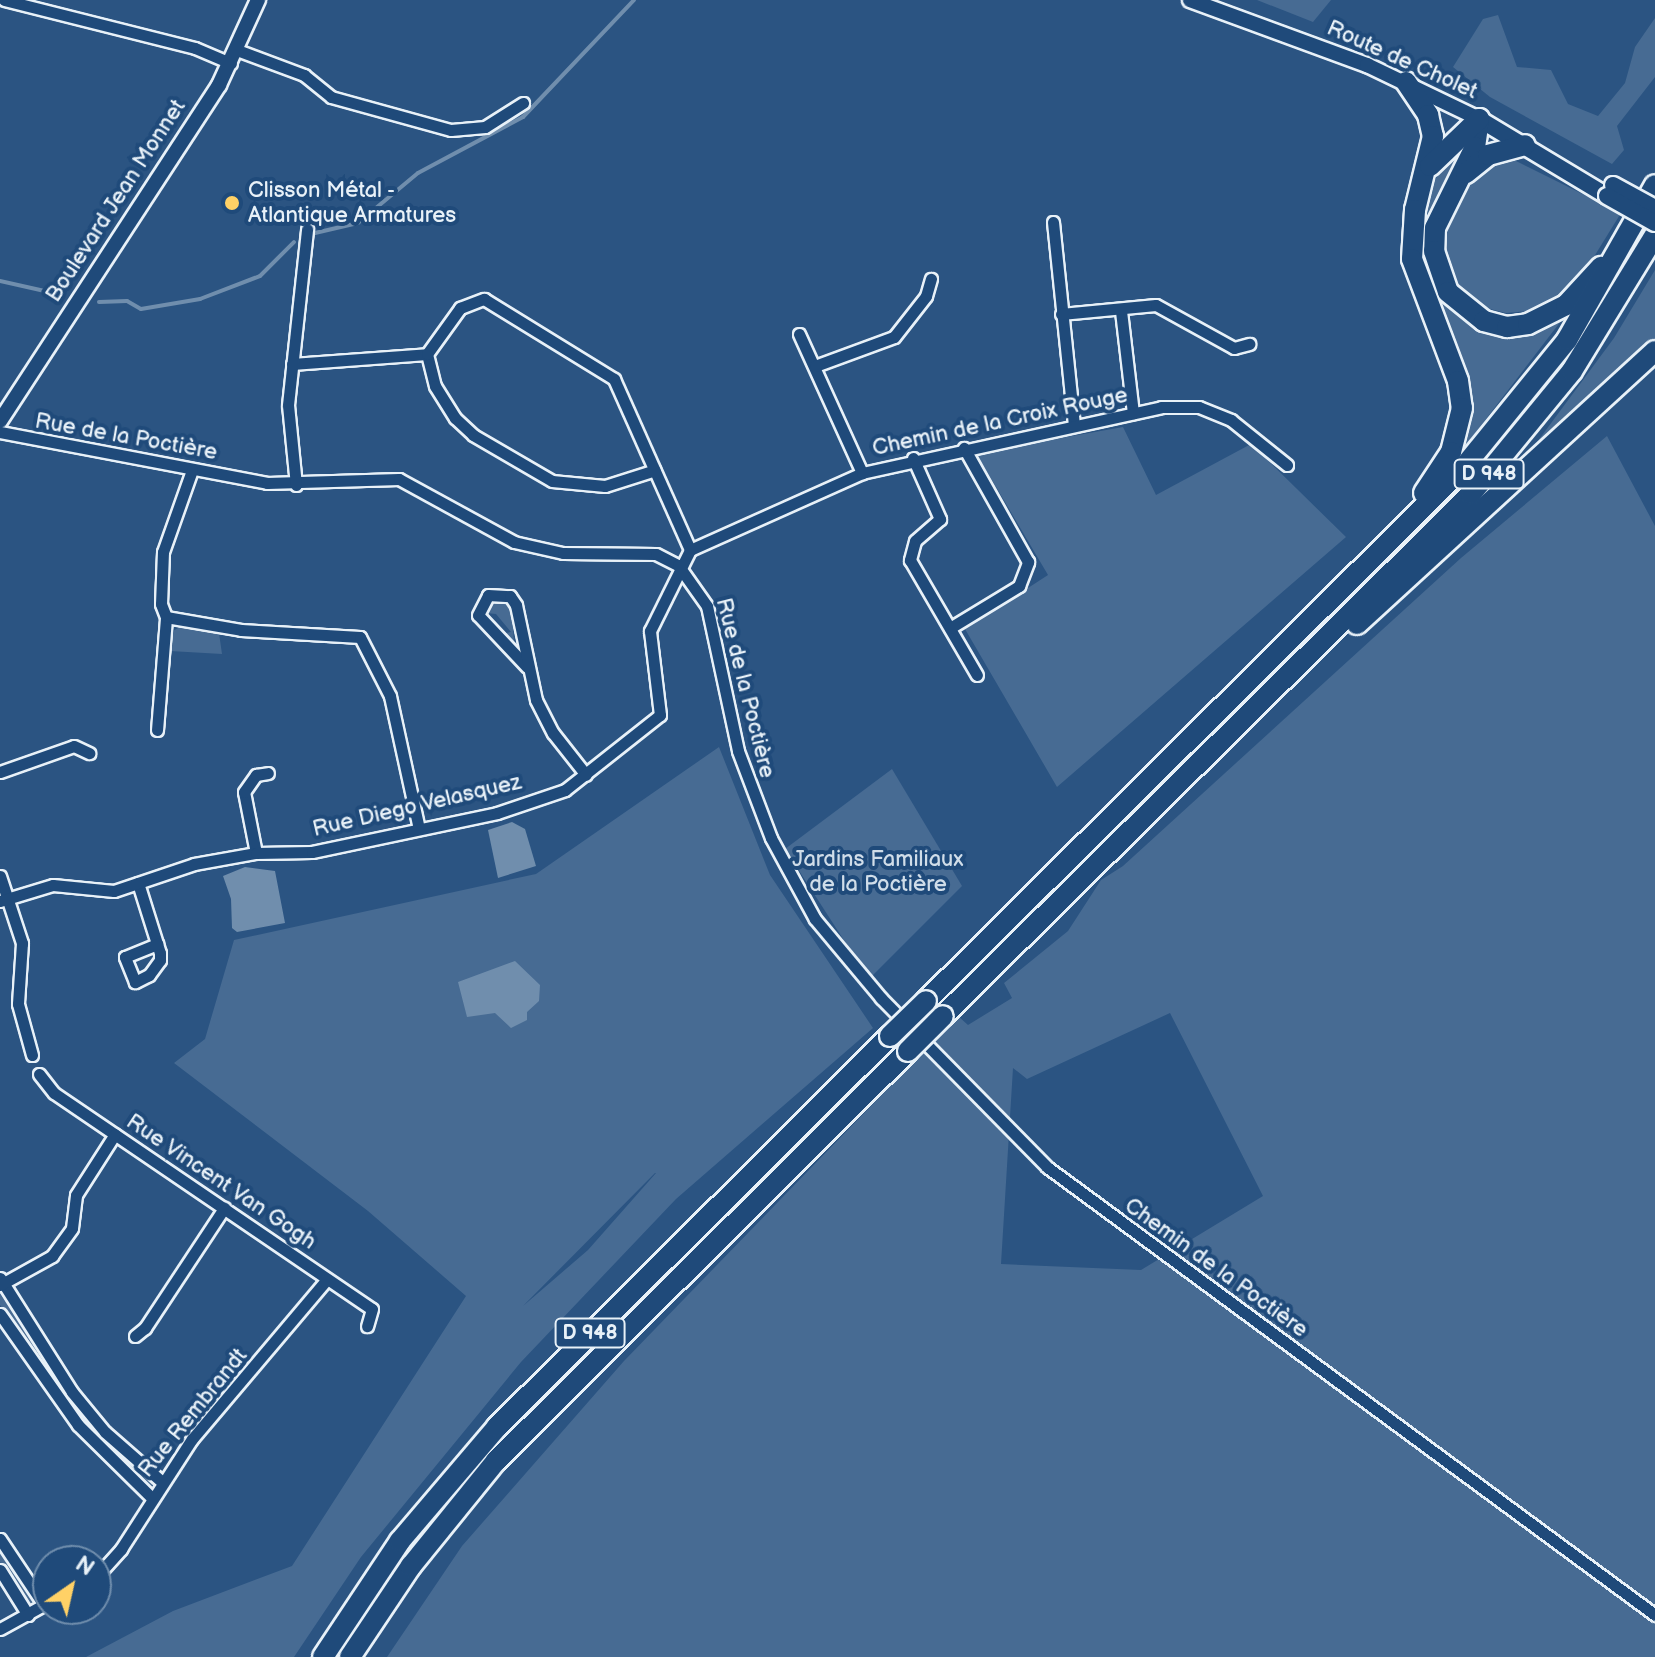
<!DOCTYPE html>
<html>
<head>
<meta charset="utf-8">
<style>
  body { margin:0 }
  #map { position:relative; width:1655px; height:1657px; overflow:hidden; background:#2b5482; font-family:"Balsamiq Sans",sans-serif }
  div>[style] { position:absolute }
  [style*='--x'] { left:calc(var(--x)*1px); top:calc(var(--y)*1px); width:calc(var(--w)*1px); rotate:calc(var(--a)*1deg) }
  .green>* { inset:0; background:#476b93 }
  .water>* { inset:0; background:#708ead }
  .stream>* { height:4px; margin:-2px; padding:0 2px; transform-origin:2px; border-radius:2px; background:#708ead }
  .roads { filter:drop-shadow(2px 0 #e8f1f8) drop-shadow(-2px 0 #e8f1f8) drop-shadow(0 2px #e8f1f8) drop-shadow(0 -2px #e8f1f8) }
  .street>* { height:11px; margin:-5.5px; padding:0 5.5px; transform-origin:5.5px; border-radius:5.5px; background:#1f4a7a }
  .secondary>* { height:14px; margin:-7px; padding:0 7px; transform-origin:7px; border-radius:7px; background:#1f4a7a }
  .primary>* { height:16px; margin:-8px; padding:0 8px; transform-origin:8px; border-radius:8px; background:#1f4a7a }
  .highway>* { height:20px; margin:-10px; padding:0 10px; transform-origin:10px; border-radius:10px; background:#1f4a7a }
  .bridges { filter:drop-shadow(2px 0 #e8f1f8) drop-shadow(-2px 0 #e8f1f8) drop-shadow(0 2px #e8f1f8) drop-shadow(0 -2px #e8f1f8) }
  .primary-bridge>* { height:16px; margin:-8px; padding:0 8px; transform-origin:8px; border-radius:8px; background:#1f4a7a }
  .highway-bridge>* { height:20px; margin:-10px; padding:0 10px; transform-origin:10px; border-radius:10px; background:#1f4a7a }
  .dots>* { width:22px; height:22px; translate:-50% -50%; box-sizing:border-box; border:4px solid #1f4a7a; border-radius:50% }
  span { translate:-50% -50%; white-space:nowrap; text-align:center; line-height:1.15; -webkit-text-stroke:8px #1f4a7a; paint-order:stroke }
  .shield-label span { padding:2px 6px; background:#1f4a7a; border:2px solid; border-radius:6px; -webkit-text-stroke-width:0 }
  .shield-label { font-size:20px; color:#e8f1f8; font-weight:700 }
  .street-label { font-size:22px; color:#e8f1f8 }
  .poi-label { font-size:22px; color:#e8f1f8 }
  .left { translate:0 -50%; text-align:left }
  .park-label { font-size:22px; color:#d0dde9 }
  .north { position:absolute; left:32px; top:1545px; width:80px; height:80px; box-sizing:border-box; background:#1f4a7a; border:2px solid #6f8dac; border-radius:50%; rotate:34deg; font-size:22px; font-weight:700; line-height:32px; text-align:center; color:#e8f1f8 }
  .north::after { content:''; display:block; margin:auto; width:28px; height:36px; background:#ffd166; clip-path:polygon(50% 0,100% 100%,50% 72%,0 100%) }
</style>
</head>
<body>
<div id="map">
  <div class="green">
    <i style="clip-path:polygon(1257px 0,1331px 0,1313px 22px)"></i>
    <i style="clip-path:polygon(1498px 15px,1517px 67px,1551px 70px,1568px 104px,1598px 116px,1625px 83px,1635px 47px,1655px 18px,1655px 77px,1617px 126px,1624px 150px,1612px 164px,1490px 97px,1453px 67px,1483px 19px)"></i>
    <i style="clip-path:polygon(1454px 153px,1460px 155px,1429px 216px,1426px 243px,1433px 278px,1491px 327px,1571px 308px,1456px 458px,1471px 394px,1423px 267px,1420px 243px,1431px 185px)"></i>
    <i style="clip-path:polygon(1510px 158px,1621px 213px,1579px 281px,1541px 310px,1506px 313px,1482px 307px,1462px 291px,1446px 262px,1444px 235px,1455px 205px,1485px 167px)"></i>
    <i style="clip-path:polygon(1655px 270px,1655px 338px,1526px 457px,1614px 338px)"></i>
    <i style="clip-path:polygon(1123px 427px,1156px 495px,1251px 444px,1346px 537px,1057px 787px,965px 629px,1048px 575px,976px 453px)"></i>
    <i style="clip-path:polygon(evenodd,1607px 436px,1655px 526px,1655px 1657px,387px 1657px,462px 1546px,624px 1361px,958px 1016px,968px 1025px,1012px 998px,1004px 983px,1068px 931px,1101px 880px,1123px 866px,1461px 558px,1607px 436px,1170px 1013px,1263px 1196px,1141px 1270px,1001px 1264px,1013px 1068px,1027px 1079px,1170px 1013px)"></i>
    <i style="clip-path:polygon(495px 598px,505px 599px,512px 609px,514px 645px,501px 634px,511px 632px,496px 614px,486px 613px)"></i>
    <i style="clip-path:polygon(180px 627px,219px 633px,222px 654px,170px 651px,171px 632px)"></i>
    <i style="clip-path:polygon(evenodd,719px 747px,770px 875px,873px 1028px,676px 1199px,521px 1362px,361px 1557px,294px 1657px,86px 1657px,173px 1611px,292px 1566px,466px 1296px,368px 1211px,174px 1063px,205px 1039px,234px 940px,536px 874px,719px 747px,656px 1173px,588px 1250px,523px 1306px,655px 1173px,656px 1173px)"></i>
    <i style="clip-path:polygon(892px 769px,962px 886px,869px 979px,785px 849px)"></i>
    <i style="clip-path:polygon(0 1294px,71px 1398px,152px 1480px,152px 1487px,64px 1403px,0 1305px)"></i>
    <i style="clip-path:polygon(0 1546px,35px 1600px,36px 1604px,28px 1605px,0 1562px)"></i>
  </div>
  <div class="water">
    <i style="clip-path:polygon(512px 822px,525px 829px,536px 866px,498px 878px,488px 830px)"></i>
    <i style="clip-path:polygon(245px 867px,275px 871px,285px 923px,237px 932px,232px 928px,231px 899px,223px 876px)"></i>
    <i style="clip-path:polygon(515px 961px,540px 985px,539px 1001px,527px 1012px,527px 1020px,511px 1028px,495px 1013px,467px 1017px,458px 982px)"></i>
  </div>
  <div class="stream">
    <i style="--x:315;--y:233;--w:44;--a:-13.1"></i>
    <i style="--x:358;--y:223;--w:78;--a:-39.8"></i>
    <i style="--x:418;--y:173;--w:119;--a:-28.1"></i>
    <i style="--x:523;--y:117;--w:161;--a:-46.5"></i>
    <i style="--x:0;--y:281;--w:64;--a:12.7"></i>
    <i style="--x:99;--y:302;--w:28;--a:-2"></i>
    <i style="--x:127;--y:301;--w:16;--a:30"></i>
    <i style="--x:141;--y:309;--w:60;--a:-9.6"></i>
    <i style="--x:200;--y:299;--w:64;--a:-21"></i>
    <i style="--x:260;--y:276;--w:48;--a:-45"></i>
  </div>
  <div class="roads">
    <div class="street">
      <i style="--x:4;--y:0;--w:197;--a:14.1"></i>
      <i style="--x:195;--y:48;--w:39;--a:23"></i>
      <i style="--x:237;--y:50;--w:72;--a:20.5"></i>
      <i style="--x:304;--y:75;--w:35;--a:39"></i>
      <i style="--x:331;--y:97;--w:124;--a:15.4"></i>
      <i style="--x:451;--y:130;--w:34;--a:-5"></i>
      <i style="--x:485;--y:127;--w:45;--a:-32.3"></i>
      <i style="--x:1053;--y:222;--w:204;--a:84.1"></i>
      <i style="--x:1121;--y:311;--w:103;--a:83.3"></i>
      <i style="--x:1061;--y:314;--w:95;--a:-5.4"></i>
      <i style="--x:1156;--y:305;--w:89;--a:28.9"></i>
      <i style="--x:1234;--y:348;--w:16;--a:-15"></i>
      <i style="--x:799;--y:334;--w:153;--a:65.6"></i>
      <i style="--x:427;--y:354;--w:33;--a:76"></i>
      <i style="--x:435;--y:386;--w:38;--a:58"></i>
      <i style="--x:455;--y:418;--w:25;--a:43"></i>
      <i style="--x:473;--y:435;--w:91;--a:30.2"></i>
      <i style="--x:552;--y:481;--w:53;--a:5.4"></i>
      <i style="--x:605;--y:486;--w:52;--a:-17.7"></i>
      <i style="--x:292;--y:364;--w:135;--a:-4.2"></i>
      <i style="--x:427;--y:354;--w:57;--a:-54.3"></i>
      <i style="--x:460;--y:308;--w:26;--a:-21"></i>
      <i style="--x:484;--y:299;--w:153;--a:31.6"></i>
      <i style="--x:614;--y:379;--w:187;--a:66"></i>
      <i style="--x:815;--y:366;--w:84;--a:-20.2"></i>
      <i style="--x:894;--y:337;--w:52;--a:-52"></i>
      <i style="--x:926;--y:296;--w:18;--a:-74"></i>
      <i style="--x:0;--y:432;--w:272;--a:10.8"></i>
      <i style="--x:267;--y:483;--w:132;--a:-1.7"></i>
      <i style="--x:399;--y:479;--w:131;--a:28.7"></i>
      <i style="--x:514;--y:542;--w:50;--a:12.7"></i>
      <i style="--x:563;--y:553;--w:93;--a:0.6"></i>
      <i style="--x:656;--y:554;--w:25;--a:27"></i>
      <i style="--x:678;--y:565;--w:50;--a:54.7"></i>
      <i style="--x:707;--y:606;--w:148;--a:77.9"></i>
      <i style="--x:738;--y:751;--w:93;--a:69.2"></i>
      <i style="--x:771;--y:838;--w:92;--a:61.5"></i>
      <i style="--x:815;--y:919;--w:103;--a:50.1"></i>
      <i style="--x:881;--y:998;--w:237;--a:45.5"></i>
      <i style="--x:1047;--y:1167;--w:755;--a:36.38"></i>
      <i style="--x:913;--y:458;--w:67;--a:66.1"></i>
      <i style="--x:940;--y:519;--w:33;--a:139"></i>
      <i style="--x:915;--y:541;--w:20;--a:105"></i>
      <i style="--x:910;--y:560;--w:133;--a:59.8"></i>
      <i style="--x:296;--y:485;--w:80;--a:-95.7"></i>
      <i style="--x:288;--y:405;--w:177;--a:-83.8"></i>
      <i style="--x:166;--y:617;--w:76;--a:9.8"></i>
      <i style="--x:241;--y:630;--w:119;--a:3.4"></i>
      <i style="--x:360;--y:637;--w:66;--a:63"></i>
      <i style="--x:390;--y:696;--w:136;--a:77.7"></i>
      <i style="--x:950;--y:628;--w:81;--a:-31.3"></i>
      <i style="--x:1019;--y:586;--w:26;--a:-69"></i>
      <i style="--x:1028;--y:562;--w:131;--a:-119.3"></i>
      <i style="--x:527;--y:667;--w:71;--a:-133.3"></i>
      <i style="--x:478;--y:615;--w:22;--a:-63"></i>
      <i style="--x:488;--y:595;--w:22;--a:3"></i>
      <i style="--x:510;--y:596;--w:11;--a:56"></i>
      <i style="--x:516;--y:605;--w:97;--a:78.1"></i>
      <i style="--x:536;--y:700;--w:37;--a:63"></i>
      <i style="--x:553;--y:733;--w:53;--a:51.8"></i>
      <i style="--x:157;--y:730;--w:113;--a:-85.4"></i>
      <i style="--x:166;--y:617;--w:14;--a:-111"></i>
      <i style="--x:161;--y:604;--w:52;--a:-87.8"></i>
      <i style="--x:163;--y:552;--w:87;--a:-70.5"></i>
      <i style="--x:0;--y:772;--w:78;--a:-19.4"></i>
      <i style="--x:74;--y:746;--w:17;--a:25"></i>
      <i style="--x:256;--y:853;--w:62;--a:-101.1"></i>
      <i style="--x:244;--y:792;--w:21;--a:-55"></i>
      <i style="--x:256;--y:775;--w:12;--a:-9"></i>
      <i style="--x:0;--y:876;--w:71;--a:71.8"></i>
      <i style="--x:22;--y:943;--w:61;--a:93.8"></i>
      <i style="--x:18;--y:1004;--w:53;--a:74.6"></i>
      <i style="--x:138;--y:883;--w:73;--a:72.6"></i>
      <i style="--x:160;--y:953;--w:7;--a:90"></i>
      <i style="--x:160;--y:960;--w:19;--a:126"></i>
      <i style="--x:149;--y:975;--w:16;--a:153"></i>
      <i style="--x:135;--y:982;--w:27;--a:-112"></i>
      <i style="--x:125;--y:957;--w:35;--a:-22"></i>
      <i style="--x:0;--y:901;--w:55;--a:-16.8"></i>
      <i style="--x:53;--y:885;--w:61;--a:5.6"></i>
      <i style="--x:114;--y:891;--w:84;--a:-18.6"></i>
      <i style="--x:194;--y:864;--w:63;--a:-10.1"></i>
      <i style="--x:256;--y:853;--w:56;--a:-1"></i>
      <i style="--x:312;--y:852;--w:189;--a:-11.9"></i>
      <i style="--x:497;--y:813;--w:72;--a:-18.7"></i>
      <i style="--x:565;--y:790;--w:121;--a:-38.3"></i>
      <i style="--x:660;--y:715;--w:85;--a:-96.8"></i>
      <i style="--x:650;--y:631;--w:90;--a:-63.7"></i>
      <i style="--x:690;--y:550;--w:188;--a:-24.1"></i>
      <i style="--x:862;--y:473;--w:306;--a:-12.4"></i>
      <i style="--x:1161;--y:407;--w:38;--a:0"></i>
      <i style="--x:1199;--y:407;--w:35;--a:22"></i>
      <i style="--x:1231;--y:420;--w:72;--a:38.8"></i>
      <i style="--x:39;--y:1074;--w:24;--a:52"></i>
      <i style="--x:54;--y:1093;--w:384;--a:34.2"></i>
      <i style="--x:372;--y:1309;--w:18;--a:106"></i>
      <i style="--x:0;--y:1278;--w:135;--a:57.7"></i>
      <i style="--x:72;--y:1392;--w:52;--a:50.5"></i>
      <i style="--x:105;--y:1432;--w:74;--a:41.2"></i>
      <i style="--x:0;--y:1285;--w:60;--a:-29.1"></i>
      <i style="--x:52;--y:1256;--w:34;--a:-54"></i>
      <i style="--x:72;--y:1228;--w:33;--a:-83"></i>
      <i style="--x:76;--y:1195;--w:72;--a:-57.4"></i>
      <i style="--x:0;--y:1314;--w:136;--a:54.9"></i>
      <i style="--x:78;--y:1425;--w:103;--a:44.6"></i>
      <i style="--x:135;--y:1336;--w:13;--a:-39"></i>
      <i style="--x:145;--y:1328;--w:144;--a:-56.6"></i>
      <i style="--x:0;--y:1539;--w:79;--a:56.3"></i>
      <i style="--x:0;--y:1570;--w:53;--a:58.1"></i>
      <i style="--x:96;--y:1577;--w:38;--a:-48"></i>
      <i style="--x:121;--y:1549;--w:131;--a:-57.2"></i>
      <i style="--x:192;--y:1439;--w:209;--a:-49.8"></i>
      <i style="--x:0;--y:1629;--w:54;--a:-29"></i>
    </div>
    <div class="secondary">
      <i style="--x:1190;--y:0;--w:189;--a:20.2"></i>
      <i style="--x:1367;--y:65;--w:124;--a:25.7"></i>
      <i style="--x:0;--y:421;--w:401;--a:-56.9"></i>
      <i style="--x:219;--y:85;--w:94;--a:-65.4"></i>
    </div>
    <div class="primary">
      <i style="--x:1479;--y:119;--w:149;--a:31"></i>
    </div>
    <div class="highway">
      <i style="--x:1406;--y:82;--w:40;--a:56"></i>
      <i style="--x:1428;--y:115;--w:22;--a:77"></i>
      <i style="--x:1433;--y:136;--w:76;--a:103.7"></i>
      <i style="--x:1415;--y:210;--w:49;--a:93.5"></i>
      <i style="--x:1412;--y:259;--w:130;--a:69.3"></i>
      <i style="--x:1458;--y:381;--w:27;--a:82"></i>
      <i style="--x:1462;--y:408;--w:45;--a:104"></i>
      <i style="--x:1451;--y:452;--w:49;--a:123.4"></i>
      <i style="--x:1479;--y:119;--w:28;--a:98"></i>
      <i style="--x:1475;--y:147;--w:90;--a:116.3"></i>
      <i style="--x:1435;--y:228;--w:23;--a:92"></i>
      <i style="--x:1434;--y:251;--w:43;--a:71.1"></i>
      <i style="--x:1448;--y:292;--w:46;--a:38.9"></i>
      <i style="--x:1484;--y:321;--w:24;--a:15"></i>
      <i style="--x:1507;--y:327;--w:21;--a:-8"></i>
      <i style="--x:1528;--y:324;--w:42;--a:-26.6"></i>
      <i style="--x:1566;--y:305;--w:52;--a:-47.4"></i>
      <i style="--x:1430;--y:166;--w:68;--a:-43.8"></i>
      <i style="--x:1466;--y:173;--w:28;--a:-39"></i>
      <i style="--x:1488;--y:155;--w:38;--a:-15"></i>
      <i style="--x:1357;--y:624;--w:404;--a:-42.5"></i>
      <i style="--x:926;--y:1001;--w:757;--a:-44.79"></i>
      <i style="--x:1463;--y:468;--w:165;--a:-50.9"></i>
      <i style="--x:1567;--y:340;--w:178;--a:-60.4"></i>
      <i style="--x:943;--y:1016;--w:742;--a:-44.67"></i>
      <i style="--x:1471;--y:494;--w:159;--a:-50.6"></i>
      <i style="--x:1572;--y:371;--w:159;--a:-58.6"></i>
      <i style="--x:323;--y:1657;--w:139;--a:-56.4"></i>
      <i style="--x:400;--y:1541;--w:150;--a:-49.6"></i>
      <i style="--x:497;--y:1427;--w:554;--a:-44.85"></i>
      <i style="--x:350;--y:1657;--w:110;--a:-56.2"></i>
      <i style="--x:411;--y:1566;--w:135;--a:-51"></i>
      <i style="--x:496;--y:1461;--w:581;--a:-44.86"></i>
    </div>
  </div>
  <div class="bridges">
    <div class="primary-bridge">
      <i style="--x:1613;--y:185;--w:48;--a:28.7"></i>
      <i style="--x:1607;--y:196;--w:55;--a:29.4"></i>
    </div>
    <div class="highway-bridge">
      <i style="--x:890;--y:1036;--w:50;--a:-44.2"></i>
      <i style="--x:908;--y:1051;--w:49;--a:-45"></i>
    </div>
  </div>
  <div class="dots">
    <i style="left:232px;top:203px;background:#ffd166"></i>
  </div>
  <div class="shield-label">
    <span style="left:1489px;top:474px">D 948</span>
    <span style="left:590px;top:1333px">D 948</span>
  </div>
  <div class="street-label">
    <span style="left:1402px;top:60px;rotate:24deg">Route de Cholet</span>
    <span style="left:116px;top:201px;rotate:-57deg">Boulevard Jean Monnet</span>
    <span style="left:1000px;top:422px;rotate:-12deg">Chemin de la Croix Rouge</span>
    <span style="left:126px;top:437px;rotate:10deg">Rue de la Poctière</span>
    <span style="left:745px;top:688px;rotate:76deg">Rue de la Poctière</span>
    <span style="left:417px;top:806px;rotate:-13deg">Rue Diego Velasquez</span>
    <span style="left:221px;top:1182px;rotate:34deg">Rue Vincent Van Gogh</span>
    <span style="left:1216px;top:1268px;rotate:36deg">Chemin de la Poctière</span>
    <span style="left:193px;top:1413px;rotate:-51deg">Rue Rembrandt</span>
  </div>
  <div class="poi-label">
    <span class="left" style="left:248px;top:203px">Clisson Métal -<br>Atlantique Armatures</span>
  </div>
  <div class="park-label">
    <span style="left:878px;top:872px">Jardins Familiaux<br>de la Poctière</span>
  </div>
  <div class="north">N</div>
</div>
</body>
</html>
